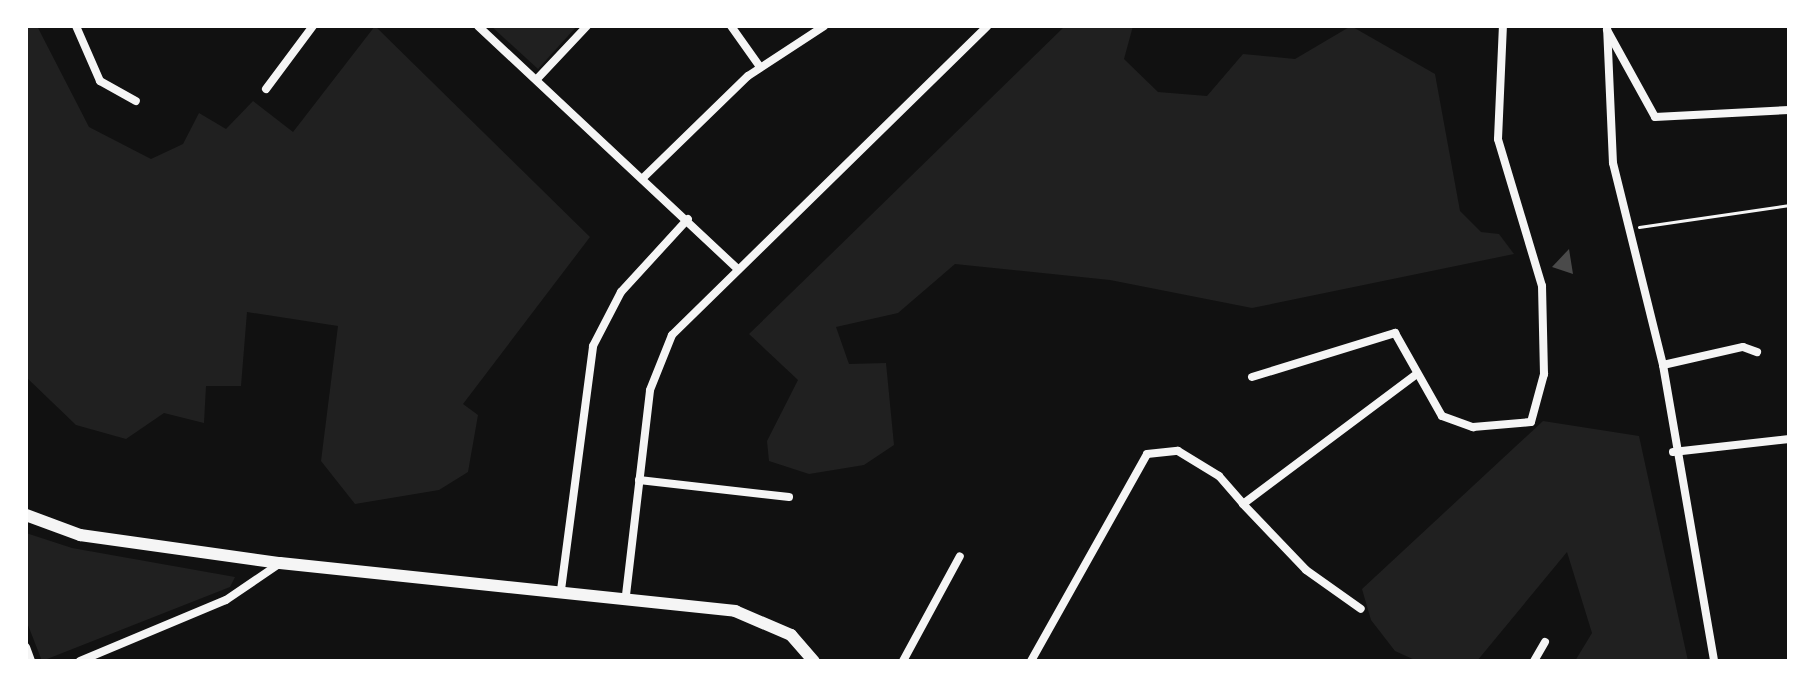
<!DOCTYPE html>
<html>
<head>
<meta charset="utf-8">
<style>
  body { margin:0 }
  #map { position:relative; width:1815px; height:687px; overflow:hidden; background:#111; font-family:"Libre Baskerville",serif }
  div>[style] { position:absolute }
  [style*='--x'] { left:calc(var(--x)*1px); top:calc(var(--y)*1px); width:calc(var(--w)*1px); rotate:calc(var(--a)*1deg) }
  .green>* { inset:0; background:#202020 }
  .building>* { inset:0; background:#4a4a4a }
  .path>* { height:3px; margin:-1.5px; padding:0 1.5px; transform-origin:1.5px; border-radius:1.5px; background:#f5f5f5 }
  .minor>* { height:8px; margin:-4px; padding:0 4px; transform-origin:4px; border-radius:4px; background:#f5f5f5 }
  .secondary>* { height:12px; margin:-6px; padding:0 6px; transform-origin:6px; border-radius:6px; background:#f5f5f5 }
  span { translate:-50% -50%; white-space:nowrap; text-align:center; line-height:1.15; -webkit-text-stroke:8px #fff; paint-order:stroke }
  .frame { position:absolute; inset:0; border:28px solid #fff; pointer-events:none }
</style>
</head>
<body>
<div id="map">
  <div class="green">
    <i style="clip-path:polygon(26px 26px,37px 26px,89px 127px,151px 159px,183px 144px,199px 113px,226px 129px,253px 101px,293px 132px,375px 26px,590px 237px,463px 404px,478px 415px,468px 472px,439px 490px,355px 504px,321px 461px,338px 326px,247px 312px,241px 386px,206px 386px,204px 423px,164px 413px,126px 439px,76px 425px,26px 377px)"></i>
    <i style="clip-path:polygon(491px 26px,577px 26px,538px 69px)"></i>
    <i style="clip-path:polygon(1065px 26px,1133px 26px,1124px 59px,1158px 92px,1207px 96px,1243px 54px,1295px 59px,1351px 26px,1435px 74px,1460px 211px,1481px 232px,1499px 234px,1514px 254px,1252px 308px,1110px 280px,955px 264px,898px 313px,836px 327px,849px 364px,886px 363px,894px 445px,864px 465px,809px 474px,769px 461px,767px 441px,798px 380px,749px 334px)"></i>
    <i style="clip-path:polygon(1543px 421px,1639px 436px,1688px 661px,1575px 661px,1592px 633px,1567px 552px,1477px 661px,1417px 661px,1395px 651px,1371px 620px,1362px 589px)"></i>
    <i style="clip-path:polygon(26px 533px,72px 548px,235px 577px,230px 587px,42px 661px,26px 620px)"></i>
  </div>
  <div class="building">
    <i style="clip-path:polygon(1569px 249px,1573px 274px,1552px 267px)"></i>
  </div>
  <div class="path">
    <i style="--x:1639;--y:227;--w:152;--a:-8.3"></i>
  </div>
  <div class="minor">
    <i style="--x:76;--y:26;--w:60;--a:66.4"></i>
    <i style="--x:100;--y:81;--w:41;--a:29.1"></i>
    <i style="--x:478;--y:26;--w:356;--a:43.1"></i>
    <i style="--x:731;--y:26;--w:50;--a:54.7"></i>
    <i style="--x:1607;--y:26;--w:137;--a:87.5"></i>
    <i style="--x:1613;--y:163;--w:208;--a:76.1"></i>
    <i style="--x:1663;--y:365;--w:300;--a:80.2"></i>
    <i style="--x:1607;--y:30;--w:99;--a:61.1"></i>
    <i style="--x:1655;--y:117;--w:134;--a:-3"></i>
    <i style="--x:537;--y:79;--w:73;--a:-46.7"></i>
    <i style="--x:266;--y:89;--w:79;--a:-53.3"></i>
    <i style="--x:644;--y:177;--w:145;--a:-44.2"></i>
    <i style="--x:748;--y:76;--w:91;--a:-33.3"></i>
    <i style="--x:1663;--y:365;--w:82;--a:-12.7"></i>
    <i style="--x:1743;--y:347;--w:15;--a:20"></i>
    <i style="--x:1252;--y:377;--w:150;--a:-17.1"></i>
    <i style="--x:1395;--y:333;--w:95;--a:60.5"></i>
    <i style="--x:1442;--y:416;--w:33;--a:20"></i>
    <i style="--x:1473;--y:427;--w:58;--a:-4.9"></i>
    <i style="--x:1531;--y:422;--w:50;--a:-74.8"></i>
    <i style="--x:1544;--y:374;--w:88;--a:-91.3"></i>
    <i style="--x:1542;--y:286;--w:153;--a:-106.7"></i>
    <i style="--x:1498;--y:139;--w:113;--a:-87.5"></i>
    <i style="--x:1673;--y:452;--w:117;--a:-6.4"></i>
    <i style="--x:639;--y:480;--w:151;--a:6.5"></i>
    <i style="--x:1243;--y:504;--w:91;--a:46.3"></i>
    <i style="--x:1306;--y:570;--w:67;--a:35.3"></i>
    <i style="--x:561;--y:590;--w:246;--a:-82.5"></i>
    <i style="--x:593;--y:346;--w:61;--a:-62.6"></i>
    <i style="--x:621;--y:292;--w:99;--a:-47.5"></i>
    <i style="--x:626;--y:595;--w:206;--a:-83.3"></i>
    <i style="--x:650;--y:390;--w:59;--a:-68.2"></i>
    <i style="--x:672;--y:335;--w:441;--a:-44.4"></i>
    <i style="--x:26;--y:647;--w:15;--a:70"></i>
    <i style="--x:80;--y:661;--w:158;--a:-22.7"></i>
    <i style="--x:226;--y:600;--w:64;--a:-34.2"></i>
    <i style="--x:903;--y:661;--w:119;--a:-61.5"></i>
    <i style="--x:1031;--y:661;--w:237;--a:-60.7"></i>
    <i style="--x:1147;--y:454;--w:31;--a:-6"></i>
    <i style="--x:1178;--y:451;--w:48;--a:31.4"></i>
    <i style="--x:1219;--y:476;--w:37;--a:49"></i>
    <i style="--x:1243;--y:504;--w:214;--a:-36.8"></i>
    <i style="--x:1534;--y:661;--w:22;--a:-60"></i>
  </div>
  <div class="secondary">
    <i style="--x:26;--y:515;--w:58;--a:20.3"></i>
    <i style="--x:80;--y:535;--w:202;--a:8"></i>
    <i style="--x:280;--y:563;--w:458;--a:6"></i>
    <i style="--x:735;--y:611;--w:61;--a:23.2"></i>
    <i style="--x:791;--y:635;--w:35;--a:49"></i>
  </div>
  <div class="frame"></div>
</div>
</body>
</html>
